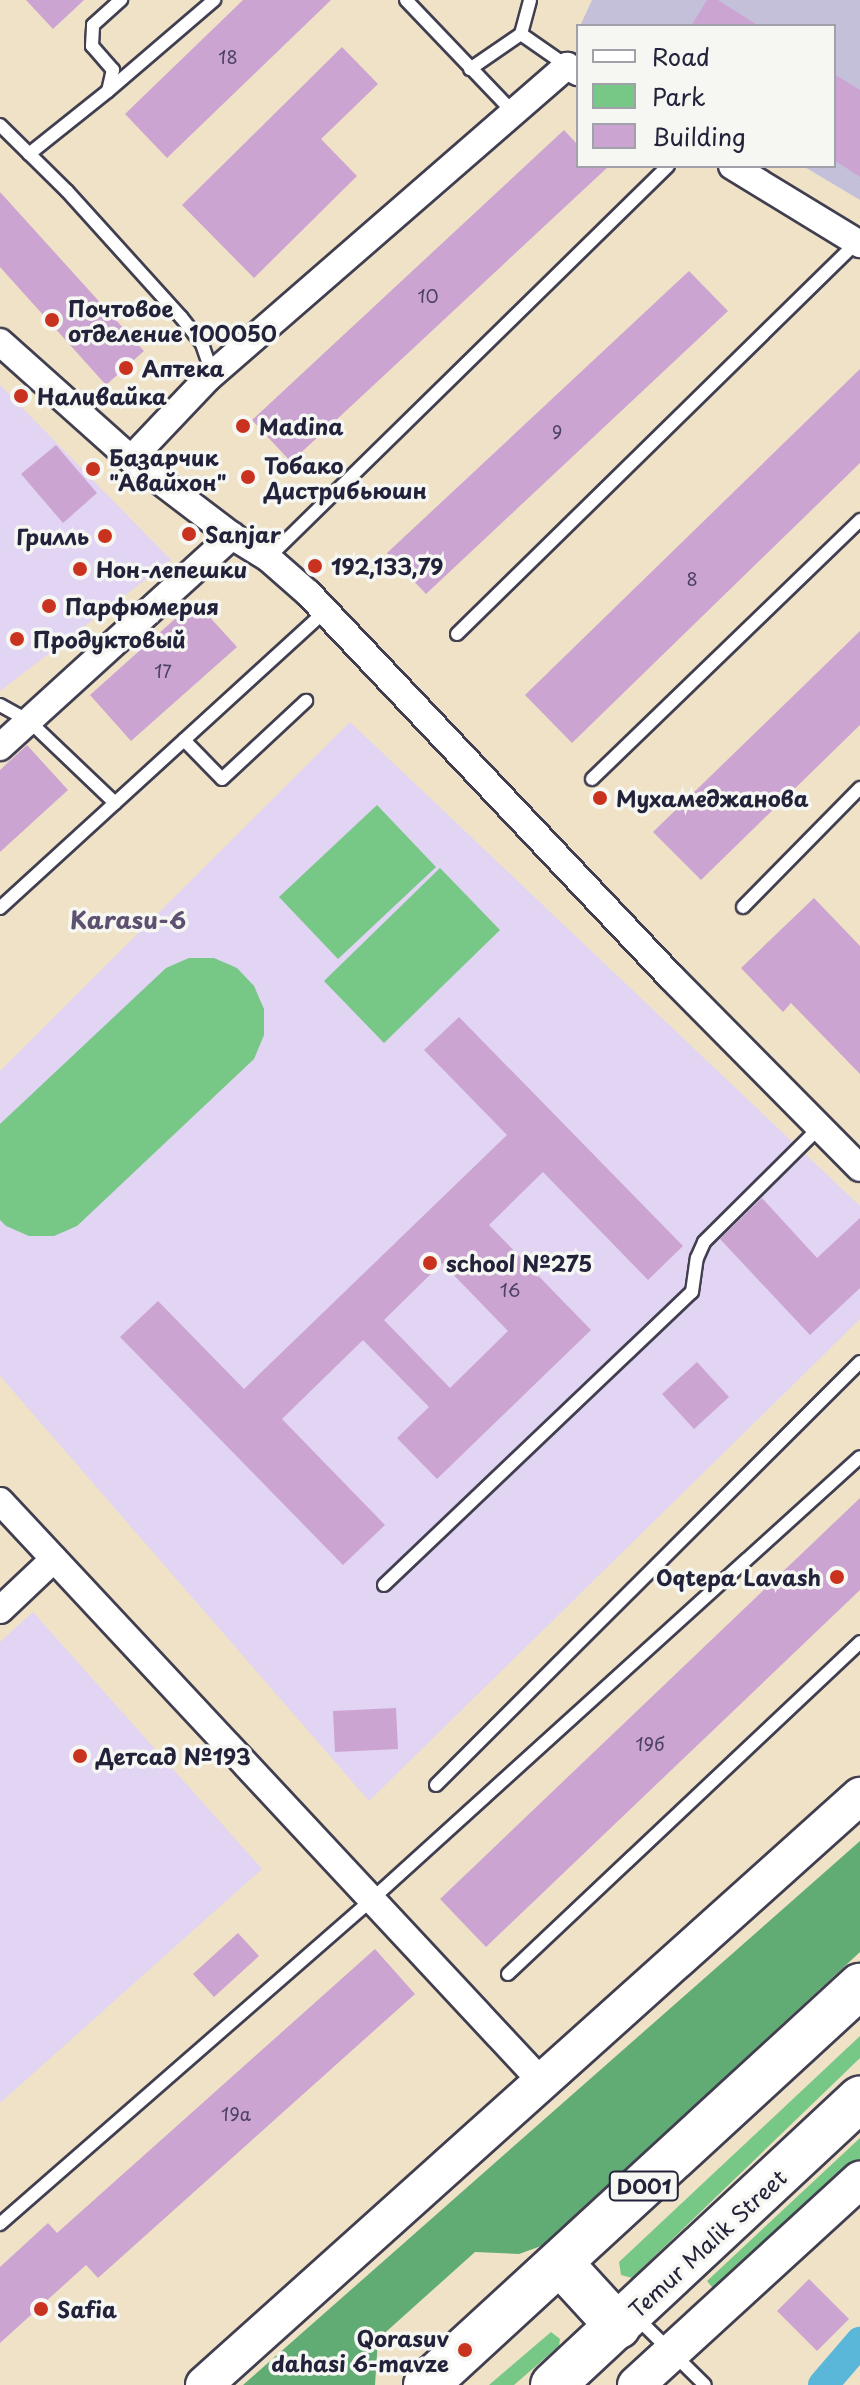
<!DOCTYPE html>
<html>
<head>
<meta charset="utf-8">
<style>
  body { margin:0 }
  #map { position:relative; width:860px; height:2385px; overflow:hidden; background:#efe2c7; font-family:"Playpen Sans",sans-serif }
  div>[style] { position:absolute }
  [style*='--x'] { left:calc(var(--x)*1px); top:calc(var(--y)*1px); width:calc(var(--w)*1px); rotate:calc(var(--a)*1deg) }
  .built>* { inset:0; background:#e2d4f3 }
  .industrial>* { inset:0; background:#c5c0da }
  .green>* { inset:0; background:#77c787 }
  .forest>* { inset:0; background:#61ac74 }
  .canal>* { height:30px; margin:-15px; padding:0 15px; transform-origin:15px; border-radius:15px; background:#5bb7d9 }
  .building>* { inset:0; background:#cca4d2 }
  .roads { filter:drop-shadow(2px 0 #413f50) drop-shadow(-2px 0 #413f50) drop-shadow(0 2px #413f50) drop-shadow(0 -2px #413f50) }
  .lane>* { height:12px; margin:-6px; padding:0 6px; transform-origin:6px; border-radius:6px; background:#fff }
  .street>* { height:26px; margin:-13px; padding:0 13px; transform-origin:13px; border-radius:13px; background:#fff }
  .secondary>* { height:36px; margin:-18px; padding:0 18px; transform-origin:18px; border-radius:18px; background:#fff }
  .highway>* { height:44px; margin:-22px; padding:0 22px; transform-origin:22px; border-radius:22px; background:#fff }
  .dots>* { width:22px; height:22px; translate:-50% -50%; box-sizing:border-box; border:4px solid #f6f6f2; border-radius:50% }
  span { translate:-50% -50%; white-space:nowrap; text-align:center; line-height:1.15; -webkit-text-stroke:7px #f6f6f2; paint-order:stroke }
  .number-label { font-size:18px; color:#4c4261 }
  .number-label span { -webkit-text-stroke-width:0 }
  .shield-label span { padding:2px 6px; background:#f6f6f2; border:2px solid; border-radius:6px; -webkit-text-stroke-width:0 }
  .shield-label { font-size:20px; color:#22223b; font-weight:700 }
  .poi-label { font-size:22px; color:#22223b; font-weight:700 }
  .left { translate:0 -50%; text-align:left }
  .right { translate:-100% -50%; text-align:right }
  .street-label { font-size:22px; color:#22223b }
  .neighbourhood-label { font-size:24px; color:#5e5070; font-weight:700 }
  .legend { position:absolute; left:576px; top:24px; width:260px; height:144px; box-sizing:border-box; background:#f6f6f2; border:2px solid #a1a1a9; margin:0; padding:10px 14px; list-style:none; font-size:24px; color:#22223b }
  .legend li { display:flex; align-items:center; gap:16px; height:40px }
  .legend b { width:40px; border:2px solid #a1a1a9 }
</style>
</head>
<body>
<div id="map">
  <div class="built">
    <i style="clip-path:polygon(0 385px,171px 560px,0 691px)"></i>
    <i style="clip-path:polygon(350px 722px,860px 1206px,860px 1319px,369px 1801px,0 1376px,0 1071px)"></i>
    <i style="clip-path:polygon(33px 1612px,262px 1869px,0 2103px,0 1642px)"></i>
  </div>
  <div class="industrial">
    <i style="clip-path:polygon(592px 0,860px 0,860px 200px,803px 166px,834px 166px,834px 26px,580px 26px)"></i>
  </div>
  <div class="green">
    <i style="clip-path:polygon(377px 805px,436px 867px,338px 959px,279px 897px)"></i>
    <i style="clip-path:polygon(440px 868px,500px 930px,384px 1043px,324px 981px)"></i>
    <i style="clip-path:polygon(189px 958px,214px 958px,237px 968px,254px 986px,264px 1009px,264px 1035px,254px 1059px,77px 1226px,54px 1236px,29px 1236px,6px 1226px,0 1220px,0 1124px,166px 968px)"></i>
    <i style="clip-path:polygon(860px 2036px,860px 2058px,632px 2278px,621px 2275px,619px 2262px)"></i>
    <i style="clip-path:polygon(860px 2138px,860px 2161px,718px 2294px,707px 2281px)"></i>
    <i style="clip-path:polygon(551px 2332px,560px 2339px,559px 2346px,514px 2385px,489px 2385px)"></i>
  </div>
  <div class="forest">
    <i style="clip-path:polygon(860px 1841px,860px 1952px,544px 2245px,519px 2254px,475px 2252px,378px 2339px,375px 2385px,243px 2385px)"></i>
  </div>
  <div class="canal">
    <i style="--x:823;--y:2385;--w:57;--a:-49.3"></i>
  </div>
  <div class="building">
    <i style="clip-path:polygon(26px 0,84px 0,53px 29px)"></i>
    <i style="clip-path:polygon(243px 0,331px 0,167px 158px,125px 114px)"></i>
    <i style="clip-path:polygon(707px 0,718px 0,759px 26px,691px 26px)"></i>
    <i style="clip-path:polygon(342px 47px,378px 84px,321px 139px,357px 176px,254px 278px,182px 205px)"></i>
    <i style="clip-path:polygon(834px 74px,860px 90px,860px 177px,834px 160px)"></i>
    <i style="clip-path:polygon(564px 130px,578px 145px,578px 166px,609px 166px,291px 462px,252px 420px)"></i>
    <i style="clip-path:polygon(0 192px,144px 351px,106px 385px,0 267px)"></i>
    <i style="clip-path:polygon(689px 271px,728px 311px,426px 594px,387px 553px)"></i>
    <i style="clip-path:polygon(860px 369px,860px 463px,572px 743px,525px 695px)"></i>
    <i style="clip-path:polygon(56px 445px,97px 493px,63px 523px,21px 474px)"></i>
    <i style="clip-path:polygon(195px 601px,237px 647px,131px 741px,90px 695px)"></i>
    <i style="clip-path:polygon(860px 631px,860px 725px,701px 880px,653px 832px)"></i>
    <i style="clip-path:polygon(27px 745px,68px 790px,0 852px,0 770px)"></i>
    <i style="clip-path:polygon(814px 898px,860px 946px,860px 1074px,791px 1003px,783px 1012px,741px 968px)"></i>
    <i style="clip-path:polygon(evenodd,459px 1017px,683px 1246px,648px 1280px,543px 1172px,489px 1225px,591px 1330px,437px 1479px,397px 1438px,429px 1407px,363px 1340px,282px 1419px,385px 1525px,343px 1565px,120px 1337px,158px 1301px,244px 1389px,507px 1135px,424px 1050px,459px 1017px,442px 1263px,508px 1331px,450px 1388px,384px 1320px,442px 1263px)"></i>
    <i style="clip-path:polygon(762px 1198px,817px 1258px,860px 1218px,860px 1288px,810px 1335px,720px 1239px)"></i>
    <i style="clip-path:polygon(697px 1362px,729px 1397px,694px 1429px,662px 1394px)"></i>
    <i style="clip-path:polygon(860px 1498px,860px 1590px,486px 1947px,440px 1899px)"></i>
    <i style="clip-path:polygon(396px 1708px,398px 1749px,335px 1752px,333px 1711px)"></i>
    <i style="clip-path:polygon(238px 1933px,259px 1956px,214px 1997px,193px 1974px)"></i>
    <i style="clip-path:polygon(375px 1949px,415px 1994px,98px 2278px,86px 2265px,0 2343px,0 2267px,48px 2223px,57px 2233px)"></i>
    <i style="clip-path:polygon(809px 2279px,849px 2319px,817px 2351px,777px 2311px)"></i>
  </div>
  <div class="roads">
    <div class="lane">
      <i style="--x:406;--y:0;--w:156;--a:46.3"></i>
      <i style="--x:521;--y:34;--w:56;--a:34.8"></i>
      <i style="--x:470;--y:69;--w:62;--a:-34.5"></i>
      <i style="--x:521;--y:34;--w:35;--a:-75"></i>
      <i style="--x:108;--y:91;--w:140;--a:-40.6"></i>
      <i style="--x:0;--y:125;--w:94;--a:44.6"></i>
      <i style="--x:67;--y:191;--w:170;--a:47.9"></i>
      <i style="--x:181;--y:317;--w:34;--a:52"></i>
      <i style="--x:202;--y:344;--w:18;--a:71"></i>
      <i style="--x:208;--y:361;--w:14;--a:90"></i>
      <i style="--x:29;--y:154;--w:101;--a:-38.6"></i>
      <i style="--x:108;--y:91;--w:22;--a:-77"></i>
      <i style="--x:113;--y:70;--w:32;--a:-131"></i>
      <i style="--x:92;--y:46;--w:21;--a:-87"></i>
      <i style="--x:93;--y:25;--w:38;--a:-42"></i>
      <i style="--x:268;--y:558;--w:560;--a:-44.42"></i>
      <i style="--x:457;--y:634;--w:560;--a:-44.42"></i>
      <i style="--x:0;--y:705;--w:33;--a:29"></i>
      <i style="--x:29;--y:721;--w:119;--a:43.6"></i>
      <i style="--x:184;--y:740;--w:54;--a:45.7"></i>
      <i style="--x:222;--y:779;--w:115;--a:-42.9"></i>
      <i style="--x:592;--y:779;--w:373;--a:-44"></i>
      <i style="--x:743;--y:907;--w:167;--a:-45.5"></i>
      <i style="--x:0;--y:908;--w:440;--a:-42.4"></i>
      <i style="--x:384;--y:1585;--w:425;--a:-43.6"></i>
      <i style="--x:692;--y:1292;--w:34;--a:-82"></i>
      <i style="--x:697;--y:1258;--w:17;--a:-66"></i>
      <i style="--x:704;--y:1242;--w:163;--a:-44.8"></i>
      <i style="--x:436;--y:1785;--w:599;--a:-44.93"></i>
      <i style="--x:508;--y:1974;--w:484;--a:-43.3"></i>
      <i style="--x:0;--y:2224;--w:491;--a:-41.1"></i>
      <i style="--x:370;--y:1901;--w:661;--a:-42.18"></i>
      <i style="--x:637;--y:2318;--w:95;--a:44.6"></i>
    </div>
    <div class="street">
      <i style="--x:732;--y:166;--w:150;--a:31.4"></i>
      <i style="--x:0;--y:342;--w:176;--a:41.8"></i>
      <i style="--x:131;--y:459;--w:127;--a:37.3"></i>
      <i style="--x:232;--y:536;--w:42;--a:31.4"></i>
      <i style="--x:268;--y:558;--w:53;--a:41.2"></i>
      <i style="--x:308;--y:593;--w:530;--a:46.61"></i>
      <i style="--x:672;--y:978;--w:267;--a:45.3"></i>
      <i style="--x:131;--y:459;--w:112;--a:-46.5"></i>
      <i style="--x:208;--y:378;--w:476;--a:-41"></i>
      <i style="--x:567;--y:66;--w:13;--a:29"></i>
      <i style="--x:0;--y:747;--w:314;--a:-42.3"></i>
      <i style="--x:0;--y:1501;--w:795;--a:46.99"></i>
      <i style="--x:0;--y:1610;--w:74;--a:-43.4"></i>
    </div>
    <div class="secondary">
      <i style="--x:204;--y:2385;--w:882;--a:-41.92"></i>
      <i style="--x:636;--y:2385;--w:304;--a:-42.5"></i>
    </div>
    <div class="highway">
      <i style="--x:560;--y:2263;--w:86;--a:47.4"></i>
      <i style="--x:426;--y:2385;--w:590;--a:-42.59"></i>
      <i style="--x:553;--y:2385;--w:420;--a:-43"></i>
    </div>
  </div>
  <div class="dots">
    <i style="left:52px;top:320px;background:#c8321e"></i>
    <i style="left:126px;top:368px;background:#c8321e"></i>
    <i style="left:21px;top:396px;background:#c8321e"></i>
    <i style="left:243px;top:426px;background:#c8321e"></i>
    <i style="left:93px;top:469px;background:#c8321e"></i>
    <i style="left:248px;top:477px;background:#c8321e"></i>
    <i style="left:189px;top:534px;background:#c8321e"></i>
    <i style="left:105px;top:536px;background:#c8321e"></i>
    <i style="left:315px;top:566px;background:#c8321e"></i>
    <i style="left:80px;top:569px;background:#c8321e"></i>
    <i style="left:49px;top:606px;background:#c8321e"></i>
    <i style="left:17px;top:639px;background:#c8321e"></i>
    <i style="left:600px;top:798px;background:#c8321e"></i>
    <i style="left:430px;top:1263px;background:#c8321e"></i>
    <i style="left:837px;top:1577px;background:#c8321e"></i>
    <i style="left:80px;top:1756px;background:#c8321e"></i>
    <i style="left:41px;top:2309px;background:#c8321e"></i>
    <i style="left:465px;top:2350px;background:#c8321e"></i>
  </div>
  <div class="number-label">
    <span style="left:228px;top:57px">18</span>
    <span style="left:428px;top:296px">10</span>
    <span style="left:557px;top:432px">9</span>
    <span style="left:692px;top:579px">8</span>
    <span style="left:163px;top:671px">17</span>
    <span style="left:510px;top:1290px">16</span>
    <span style="left:650px;top:1744px">19б</span>
    <span style="left:236px;top:2114px">19а</span>
  </div>
  <div class="shield-label">
    <span style="left:644px;top:2186px">D001</span>
  </div>
  <div class="poi-label">
    <span class="left" style="left:68px;top:320px">Почтовое<br>отделение 100050</span>
    <span class="left" style="left:142px;top:368px">Аптека</span>
    <span class="left" style="left:37px;top:396px">Наливайка</span>
    <span class="left" style="left:259px;top:426px">Madina</span>
    <span class="left" style="left:109px;top:469px">Базарчик<br>"Авайхон"</span>
    <span class="left" style="left:264px;top:477px">Тобако<br>Дистрибьюшн</span>
    <span class="left" style="left:205px;top:534px">Sanjar</span>
    <span class="right" style="left:89px;top:536px">Грилль</span>
    <span class="left" style="left:331px;top:566px">192,133,79</span>
    <span class="left" style="left:96px;top:569px">Нон-лепешки</span>
    <span class="left" style="left:65px;top:606px">Парфюмерия</span>
    <span class="left" style="left:33px;top:639px">Продуктовый</span>
    <span class="left" style="left:616px;top:798px">Мухамеджанова</span>
    <span class="left" style="left:446px;top:1263px">school №275</span>
    <span class="right" style="left:821px;top:1577px">Oqtepa Lavash</span>
    <span class="left" style="left:96px;top:1756px">Детсад №193</span>
    <span class="left" style="left:57px;top:2309px">Safia</span>
    <span class="right" style="left:449px;top:2350px">Qorasuv<br>dahasi 6-mavze</span>
  </div>
  <div class="street-label">
    <span style="left:707px;top:2243px;rotate:-43deg">Temur Malik Street</span>
  </div>
  <div class="neighbourhood-label">
    <span style="left:128px;top:920px">Karasu-6</span>
  </div>
  <ul class="legend">
  <li><b style="height:10px;background:#fff"></b>Road</li>
  <li><b style="height:22px;background:#77c787"></b>Park</li>
  <li><b style="height:22px;background:#cca4d2"></b>Building</li>
  </ul>
</div>
</body>
</html>
